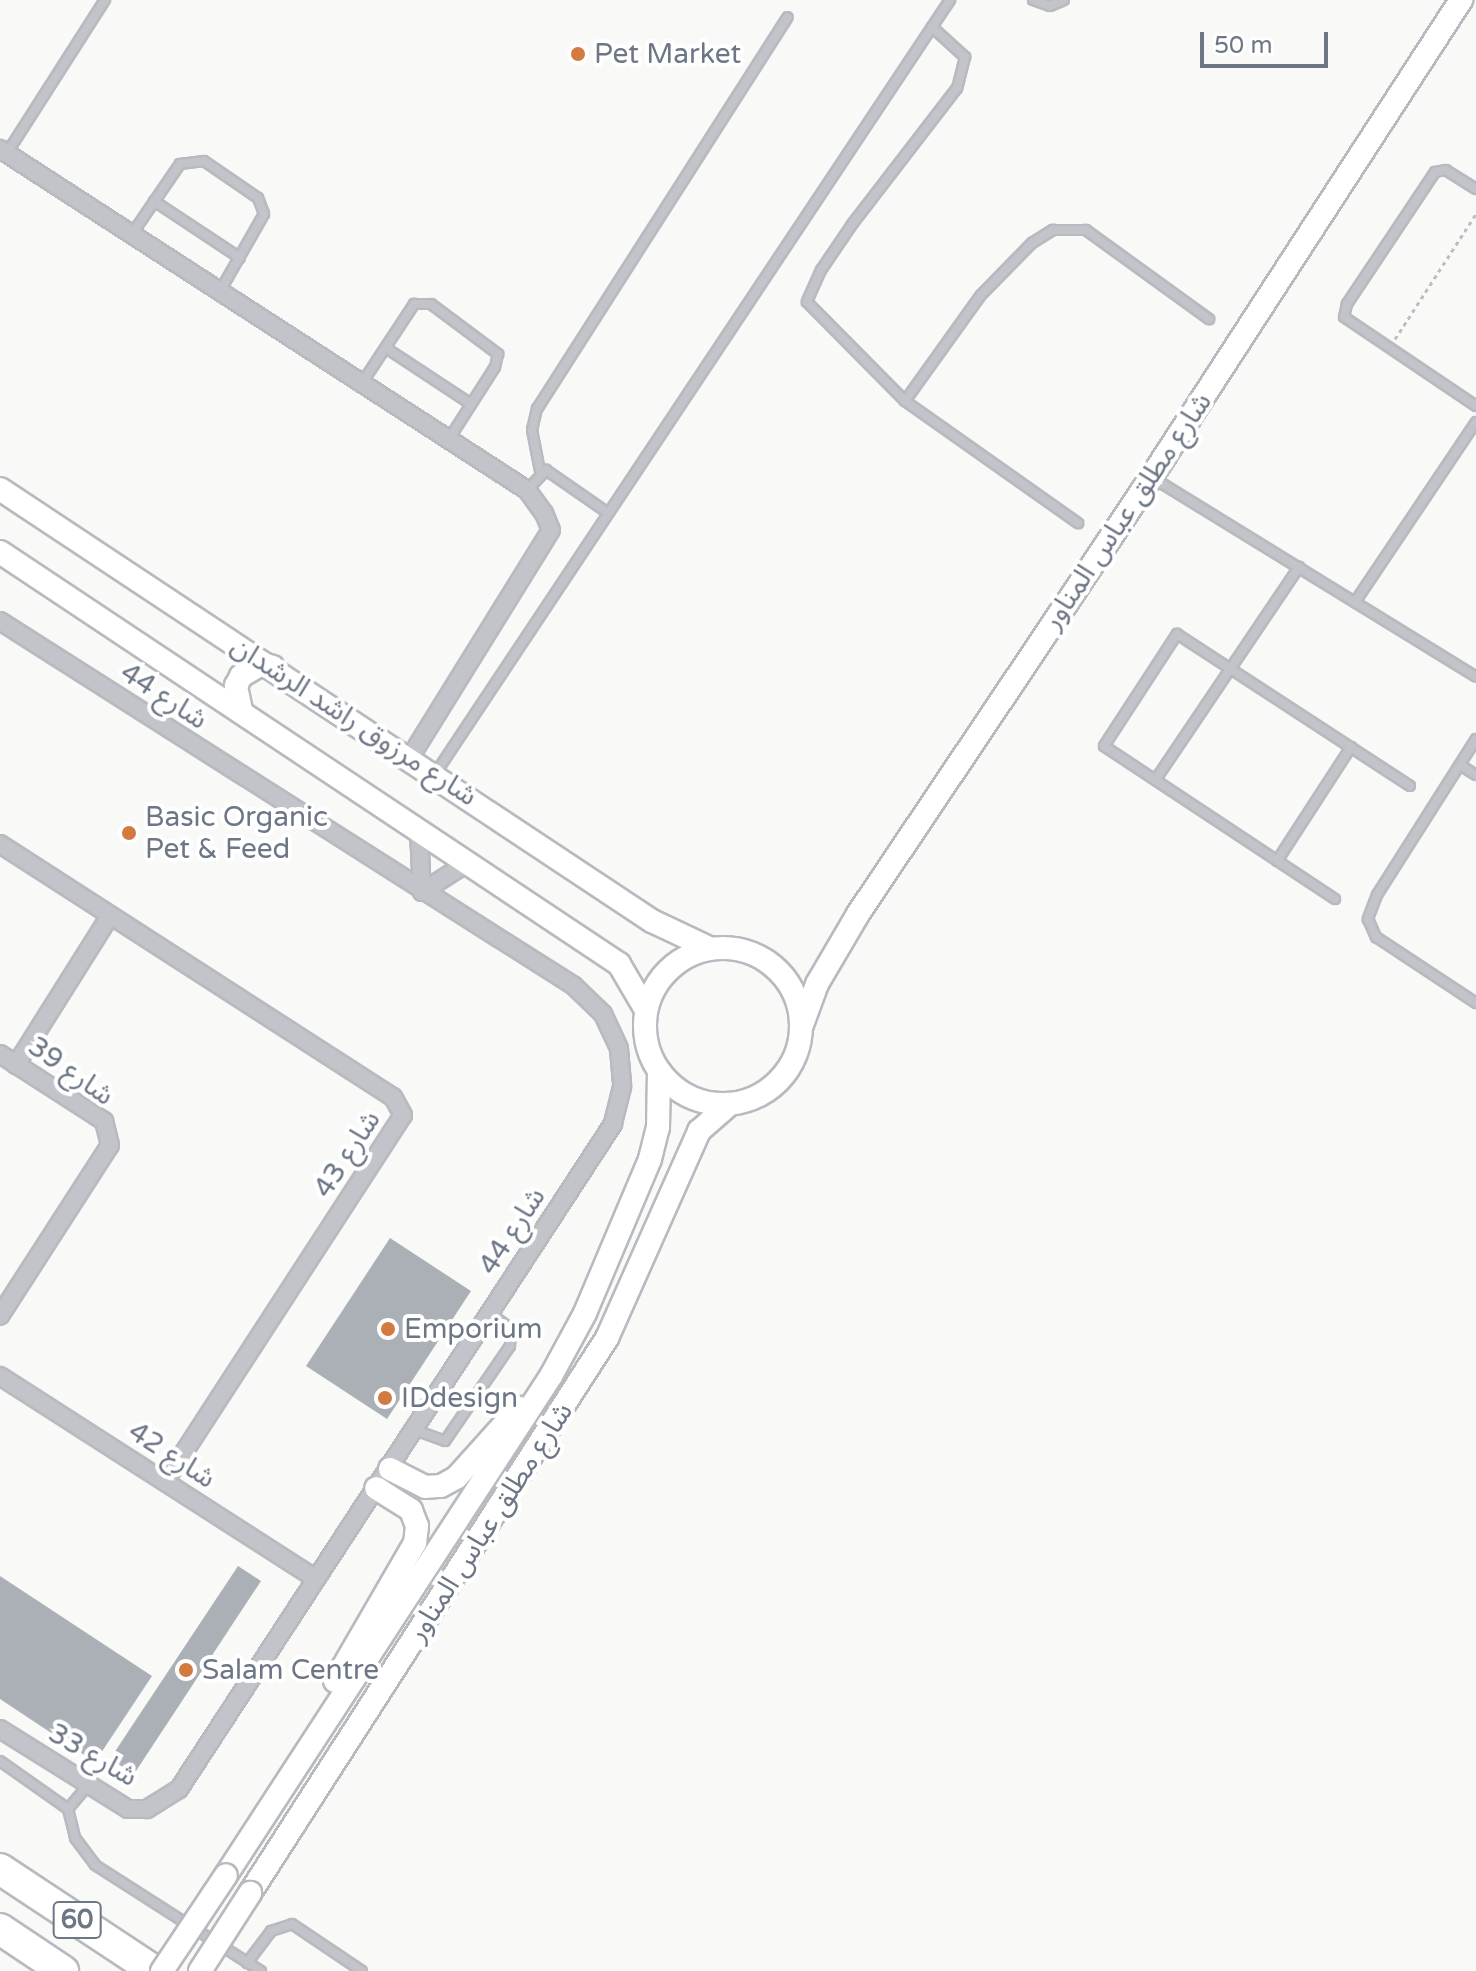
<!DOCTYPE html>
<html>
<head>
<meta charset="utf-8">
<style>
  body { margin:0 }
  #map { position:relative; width:1476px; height:1971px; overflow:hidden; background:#f9f9f8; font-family:"Varela Round","Noto Sans Arabic",sans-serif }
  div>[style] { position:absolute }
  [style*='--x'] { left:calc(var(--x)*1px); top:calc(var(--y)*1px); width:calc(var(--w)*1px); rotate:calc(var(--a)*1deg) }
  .building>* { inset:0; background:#abb0b7 }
  .path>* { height:3px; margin-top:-1.5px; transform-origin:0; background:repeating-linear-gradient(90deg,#bcbec1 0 4px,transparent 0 8px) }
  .roads { filter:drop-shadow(2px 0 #b7babf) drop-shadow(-2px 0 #b7babf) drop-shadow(0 2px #b7babf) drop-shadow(0 -2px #b7babf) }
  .lane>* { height:8px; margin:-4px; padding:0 4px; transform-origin:4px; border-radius:4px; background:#c2c4c9 }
  .street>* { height:16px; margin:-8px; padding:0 8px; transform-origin:8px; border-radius:8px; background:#c2c4c9 }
  .secondary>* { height:22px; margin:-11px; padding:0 11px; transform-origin:11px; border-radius:11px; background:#fff }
  .secondary>.ring { margin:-11px; padding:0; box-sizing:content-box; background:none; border:22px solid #fff; border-radius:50% }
  .highway>* { height:30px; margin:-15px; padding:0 15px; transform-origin:15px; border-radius:15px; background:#fff }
  .bridges { filter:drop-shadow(2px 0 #b7babf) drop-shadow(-2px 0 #b7babf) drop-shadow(0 2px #b7babf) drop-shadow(0 -2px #b7babf) }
  .secondary-bridge>* { height:22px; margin:-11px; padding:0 11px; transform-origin:11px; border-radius:11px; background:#fff }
  .dots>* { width:22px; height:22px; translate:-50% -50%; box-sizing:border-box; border:4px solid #fff; border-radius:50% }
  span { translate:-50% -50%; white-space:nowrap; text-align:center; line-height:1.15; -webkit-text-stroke:8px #fff; paint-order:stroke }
  .shield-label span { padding:2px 6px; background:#fff; border:2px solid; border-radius:6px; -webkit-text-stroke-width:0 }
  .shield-label { font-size:26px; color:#6c7685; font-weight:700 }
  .poi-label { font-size:28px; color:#6c7685 }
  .left { translate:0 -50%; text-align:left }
  .street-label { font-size:28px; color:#6c7685 }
  .scale { position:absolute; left:1200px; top:32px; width:128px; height:36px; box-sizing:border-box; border:4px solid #6c7685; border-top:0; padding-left:10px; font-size:24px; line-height:28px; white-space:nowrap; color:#6c7685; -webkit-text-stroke:6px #fff; paint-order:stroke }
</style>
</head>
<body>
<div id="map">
  <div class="building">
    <i style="clip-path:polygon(390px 1238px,471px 1291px,387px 1419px,306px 1366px)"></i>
    <i style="clip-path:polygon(238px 1566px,261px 1581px,134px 1774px,110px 1759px)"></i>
    <i style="clip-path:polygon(0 1576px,152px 1676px,95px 1762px,0 1699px)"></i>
  </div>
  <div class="path">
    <i style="--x:1395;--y:339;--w:149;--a:-57.1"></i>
  </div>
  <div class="roads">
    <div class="lane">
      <i style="--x:1033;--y:0;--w:18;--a:19"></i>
      <i style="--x:1050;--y:6;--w:15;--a:-23"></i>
      <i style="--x:932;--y:27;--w:45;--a:42.3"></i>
      <i style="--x:965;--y:57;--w:32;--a:104"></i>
      <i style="--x:957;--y:88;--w:170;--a:127.6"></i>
      <i style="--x:853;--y:223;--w:57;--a:124.2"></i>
      <i style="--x:821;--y:270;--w:35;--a:114"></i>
      <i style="--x:807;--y:302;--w:139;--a:45.3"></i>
      <i style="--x:905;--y:401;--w:212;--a:35.2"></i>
      <i style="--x:7;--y:153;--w:182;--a:-57.4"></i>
      <i style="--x:1476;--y:189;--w:36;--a:-148"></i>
      <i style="--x:1446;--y:170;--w:11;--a:170"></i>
      <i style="--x:1435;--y:172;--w:159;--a:123.7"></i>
      <i style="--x:1347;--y:304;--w:13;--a:103"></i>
      <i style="--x:1344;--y:317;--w:159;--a:34"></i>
      <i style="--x:154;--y:201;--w:103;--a:33.5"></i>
      <i style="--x:132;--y:234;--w:85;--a:-55.6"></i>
      <i style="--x:180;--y:164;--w:24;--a:-7"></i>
      <i style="--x:204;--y:161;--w:65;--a:34.4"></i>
      <i style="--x:258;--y:198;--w:17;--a:69"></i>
      <i style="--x:264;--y:214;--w:89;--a:119.7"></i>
      <i style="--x:386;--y:348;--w:102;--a:33.4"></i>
      <i style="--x:362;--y:383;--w:95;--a:-56.6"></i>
      <i style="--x:414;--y:304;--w:17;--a:0"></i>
      <i style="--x:431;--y:304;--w:84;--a:36.7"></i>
      <i style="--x:498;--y:354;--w:13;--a:103"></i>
      <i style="--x:495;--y:367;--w:85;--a:122.6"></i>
      <i style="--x:905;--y:401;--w:130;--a:-54.4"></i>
      <i style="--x:981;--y:295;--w:73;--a:-45.6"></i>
      <i style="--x:1032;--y:243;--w:25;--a:-32"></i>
      <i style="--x:1053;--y:230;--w:33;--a:0"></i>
      <i style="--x:1086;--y:230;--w:152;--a:35.9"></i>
      <i style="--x:540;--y:471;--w:42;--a:-101"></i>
      <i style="--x:532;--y:430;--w:22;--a:-77"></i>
      <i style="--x:537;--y:409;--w:465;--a:-57.4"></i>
      <i style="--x:1153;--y:478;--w:379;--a:31.6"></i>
      <i style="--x:527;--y:490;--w:28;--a:-46"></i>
      <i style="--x:546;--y:470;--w:75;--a:34.7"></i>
      <i style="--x:1355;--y:602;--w:217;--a:-56.1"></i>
      <i style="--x:1476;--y:739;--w:185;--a:122.4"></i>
      <i style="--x:1377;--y:895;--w:26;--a:111"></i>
      <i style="--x:1368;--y:919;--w:20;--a:66"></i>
      <i style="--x:1376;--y:937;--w:120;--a:33.4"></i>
      <i style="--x:1460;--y:765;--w:19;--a:32"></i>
      <i style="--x:435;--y:774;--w:930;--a:-56.36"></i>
      <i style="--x:1156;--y:779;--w:256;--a:-56"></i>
      <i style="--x:1277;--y:861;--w:136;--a:-57"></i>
      <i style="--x:1335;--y:899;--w:277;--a:-146.5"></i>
      <i style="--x:1104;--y:746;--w:134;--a:-56.9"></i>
      <i style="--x:1177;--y:634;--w:278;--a:33.1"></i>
      <i style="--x:415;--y:1430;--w:32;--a:20"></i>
      <i style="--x:445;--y:1441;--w:115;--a:-55.6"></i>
      <i style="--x:510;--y:1346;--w:17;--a:-87"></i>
      <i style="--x:511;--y:1329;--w:26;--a:-143"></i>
      <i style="--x:0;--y:1761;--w:83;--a:35.2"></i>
      <i style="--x:68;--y:1809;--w:30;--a:-50"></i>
      <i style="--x:68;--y:1809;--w:30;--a:76"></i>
      <i style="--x:75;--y:1838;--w:34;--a:53"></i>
      <i style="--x:95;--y:1865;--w:197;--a:32.6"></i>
      <i style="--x:247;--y:1963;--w:40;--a:-53"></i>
      <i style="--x:271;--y:1931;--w:22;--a:-18"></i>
      <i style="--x:292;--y:1924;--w:84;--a:33.9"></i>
    </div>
    <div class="street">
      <i style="--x:0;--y:149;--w:628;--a:32.91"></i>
      <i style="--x:527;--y:490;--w:29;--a:54"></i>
      <i style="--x:544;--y:513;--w:18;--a:68"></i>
      <i style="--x:551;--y:530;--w:267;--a:121.8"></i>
      <i style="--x:0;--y:621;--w:680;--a:32.45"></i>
      <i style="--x:574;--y:986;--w:40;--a:44"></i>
      <i style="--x:603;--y:1014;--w:38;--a:65"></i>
      <i style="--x:619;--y:1049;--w:38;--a:85"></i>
      <i style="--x:622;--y:1087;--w:38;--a:104"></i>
      <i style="--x:613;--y:1124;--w:794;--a:123.13"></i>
      <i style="--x:179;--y:1789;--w:38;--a:148"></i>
      <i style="--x:147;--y:1809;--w:19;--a:180"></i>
      <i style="--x:128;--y:1809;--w:151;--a:-148"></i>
      <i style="--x:419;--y:831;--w:61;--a:87.2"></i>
      <i style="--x:0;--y:844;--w:467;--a:32.8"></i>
      <i style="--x:393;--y:1097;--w:21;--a:61"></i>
      <i style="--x:403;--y:1115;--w:437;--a:123"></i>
      <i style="--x:422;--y:892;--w:54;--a:-32.8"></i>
      <i style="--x:0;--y:1054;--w:124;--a:32.8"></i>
      <i style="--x:104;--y:1121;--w:25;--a:76"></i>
      <i style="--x:110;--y:1145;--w:203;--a:122.8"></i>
      <i style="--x:16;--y:1065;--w:176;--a:-57.8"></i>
      <i style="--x:0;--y:1376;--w:374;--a:32.7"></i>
    </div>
    <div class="secondary">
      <i style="--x:0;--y:489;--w:782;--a:33.53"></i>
      <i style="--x:652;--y:921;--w:63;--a:25.3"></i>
      <i style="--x:0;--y:552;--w:744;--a:33.65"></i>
      <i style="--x:619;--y:964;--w:53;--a:59.6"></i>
      <i style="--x:241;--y:710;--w:25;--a:-102"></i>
      <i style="--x:236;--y:686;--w:11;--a:-63"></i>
      <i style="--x:241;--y:676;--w:24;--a:-30"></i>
      <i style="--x:262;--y:664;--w:11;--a:15"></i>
      <i class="ring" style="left:645px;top:948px;width:134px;height:134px"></i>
      <i style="--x:802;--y:1025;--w:44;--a:-69.9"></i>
      <i style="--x:817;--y:984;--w:81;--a:-59.6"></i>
      <i style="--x:858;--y:914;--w:528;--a:-56.13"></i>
      <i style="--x:1152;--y:476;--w:568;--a:-57.01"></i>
      <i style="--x:390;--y:1469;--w:39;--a:27"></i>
      <i style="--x:425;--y:1487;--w:16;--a:-4"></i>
      <i style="--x:441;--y:1486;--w:18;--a:-29"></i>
      <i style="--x:457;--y:1477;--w:93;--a:-48.1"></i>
      <i style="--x:335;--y:1681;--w:160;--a:-59.9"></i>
      <i style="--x:415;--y:1543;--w:17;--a:-83"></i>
      <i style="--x:417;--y:1526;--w:17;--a:-111"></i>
      <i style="--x:411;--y:1510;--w:41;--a:-147.8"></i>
      <i style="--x:226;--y:1875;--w:596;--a:-56.92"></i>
      <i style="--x:551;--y:1376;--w:72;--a:-61.6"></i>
      <i style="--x:585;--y:1313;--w:167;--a:-67.1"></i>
      <i style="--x:650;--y:1159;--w:32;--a:-76"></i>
      <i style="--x:658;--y:1128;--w:57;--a:-89"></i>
      <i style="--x:250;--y:1893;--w:660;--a:-57.25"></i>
      <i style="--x:607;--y:1338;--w:227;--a:-66"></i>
      <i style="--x:699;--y:1131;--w:41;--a:-41.1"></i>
    </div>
    <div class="highway">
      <i style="--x:0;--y:1869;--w:185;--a:33.5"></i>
      <i style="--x:0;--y:1929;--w:76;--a:33.7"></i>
    </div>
  </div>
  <div class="bridges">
    <div class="secondary-bridge">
      <i style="--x:162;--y:1971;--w:115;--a:-56.3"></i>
      <i style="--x:200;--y:1971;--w:93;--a:-57.3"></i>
    </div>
  </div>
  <div class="dots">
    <i style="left:578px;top:54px;background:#d27a3f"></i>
    <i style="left:129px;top:833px;background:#d27a3f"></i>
    <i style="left:388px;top:1329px;background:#d27a3f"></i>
    <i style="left:385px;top:1398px;background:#d27a3f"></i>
    <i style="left:186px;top:1670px;background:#d27a3f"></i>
  </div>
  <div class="shield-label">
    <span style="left:77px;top:1920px">60</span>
  </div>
  <div class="poi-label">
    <span class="left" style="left:594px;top:54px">Pet Market</span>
    <span class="left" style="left:145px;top:833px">Basic Organic<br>Pet &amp; Feed</span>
    <span class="left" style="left:404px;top:1329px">Emporium</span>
    <span class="left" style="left:401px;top:1398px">IDdesign</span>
    <span class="left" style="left:202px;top:1670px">Salam Centre</span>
  </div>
  <div class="street-label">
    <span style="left:1127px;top:511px;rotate:-56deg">شارع مطلق عباس المناور</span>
    <span style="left:164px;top:696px;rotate:33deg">شارع 44</span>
    <span style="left:354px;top:721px;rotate:33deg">شارع مرزوق راشد الرشدان</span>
    <span style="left:71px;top:1071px;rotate:35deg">شارع 39</span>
    <span style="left:347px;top:1154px;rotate:-57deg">شارع 43</span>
    <span style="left:512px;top:1231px;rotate:-57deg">شارع 44</span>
    <span style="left:172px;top:1455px;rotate:33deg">شارع 42</span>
    <span style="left:490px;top:1522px;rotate:-57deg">شارع مطلق عباس المناور</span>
    <span style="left:93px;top:1755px;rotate:30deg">شارع 33</span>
  </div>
  <div class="scale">50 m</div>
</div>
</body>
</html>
